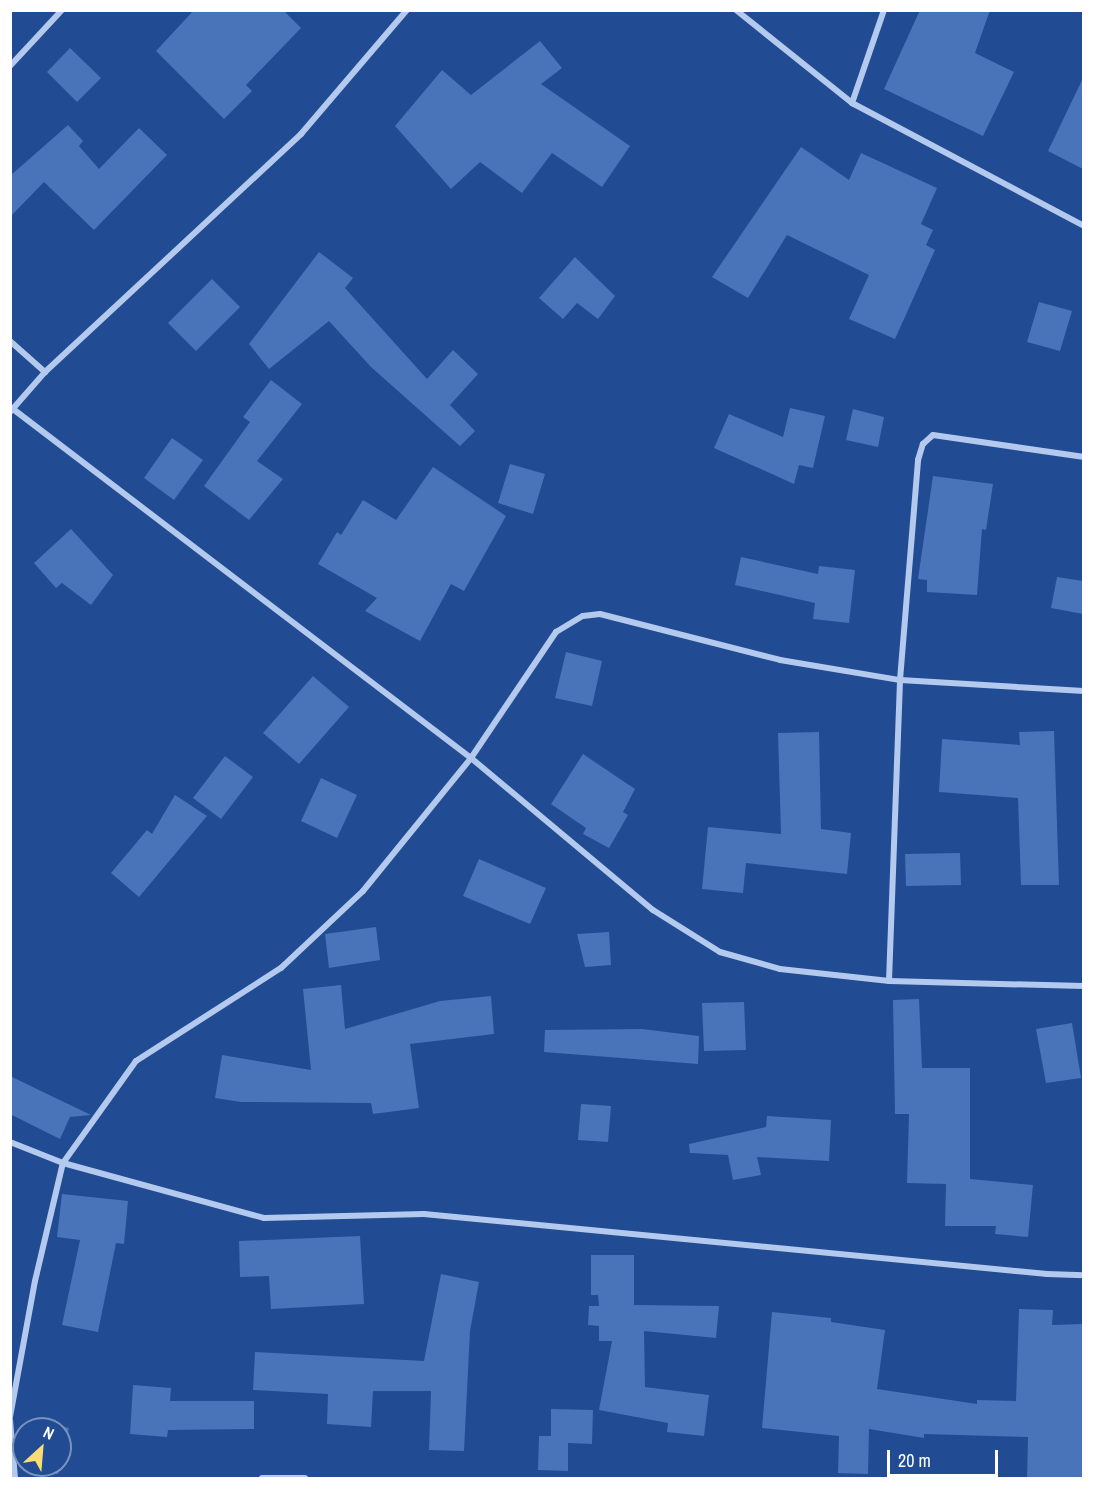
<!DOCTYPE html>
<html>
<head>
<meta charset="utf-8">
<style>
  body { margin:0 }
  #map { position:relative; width:1094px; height:1489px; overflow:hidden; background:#214b92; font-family:"Archivo Narrow",sans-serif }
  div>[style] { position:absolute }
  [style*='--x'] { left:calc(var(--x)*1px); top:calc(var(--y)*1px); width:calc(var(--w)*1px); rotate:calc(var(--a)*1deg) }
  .building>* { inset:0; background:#4a74b9 }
  .street>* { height:6px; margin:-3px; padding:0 3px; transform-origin:3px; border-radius:3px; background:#b3c9ed }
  span { translate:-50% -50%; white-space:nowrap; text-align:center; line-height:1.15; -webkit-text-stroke:6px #214b92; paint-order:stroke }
  .frame { position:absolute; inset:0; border:12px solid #fff; pointer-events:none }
  .north { position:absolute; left:12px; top:1417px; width:60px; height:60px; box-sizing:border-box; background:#214b92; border:2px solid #7a93be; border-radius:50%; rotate:26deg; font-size:16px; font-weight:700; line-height:24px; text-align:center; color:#fff }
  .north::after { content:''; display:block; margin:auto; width:21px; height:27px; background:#fadc75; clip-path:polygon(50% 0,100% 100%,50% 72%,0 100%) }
  .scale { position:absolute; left:887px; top:1450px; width:111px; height:27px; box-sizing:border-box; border:3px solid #fff; border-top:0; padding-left:8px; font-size:18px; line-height:21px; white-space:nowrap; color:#fff; -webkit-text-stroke:4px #214b92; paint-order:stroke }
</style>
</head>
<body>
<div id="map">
  <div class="building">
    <i style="clip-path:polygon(194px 10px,283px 10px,301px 28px,246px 85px,252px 91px,224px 119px,156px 51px)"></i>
    <i style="clip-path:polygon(920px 10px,990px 10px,975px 53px,1014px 72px,983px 136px,884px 89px)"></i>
    <i style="clip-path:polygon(540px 41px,562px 68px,541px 84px,630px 146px,602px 187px,552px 153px,522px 193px,480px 162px,451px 189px,395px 126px,442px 70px,471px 95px)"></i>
    <i style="clip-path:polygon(70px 48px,101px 78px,77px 102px,47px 72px)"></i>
    <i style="clip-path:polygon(1083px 78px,1083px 169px,1048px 151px)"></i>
    <i style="clip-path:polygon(68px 125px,83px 141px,79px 146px,99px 169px,139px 128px,167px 155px,94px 230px,44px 182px,10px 217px,10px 176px)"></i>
    <i style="clip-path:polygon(801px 147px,849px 180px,861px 153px,937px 188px,921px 224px,933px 230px,926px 245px,935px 250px,895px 339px,849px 319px,869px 275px,787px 235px,748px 298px,712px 277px)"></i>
    <i style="clip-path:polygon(319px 252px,353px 278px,345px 288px,427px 379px,453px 350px,478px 374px,450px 405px,475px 431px,460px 446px,371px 367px,329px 321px,269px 369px,249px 344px)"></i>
    <i style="clip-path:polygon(575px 257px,615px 296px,598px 319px,577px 303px,563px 319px,539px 298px)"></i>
    <i style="clip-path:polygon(212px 279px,240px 307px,196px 351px,168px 323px)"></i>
    <i style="clip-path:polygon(1039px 302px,1072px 311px,1060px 351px,1027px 342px)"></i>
    <i style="clip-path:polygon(271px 380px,302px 404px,257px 461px,283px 479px,249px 520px,204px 486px,250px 422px,243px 417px)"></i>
    <i style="clip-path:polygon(790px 408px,825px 416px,813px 468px,799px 465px,794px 484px,714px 448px,729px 414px,783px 437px)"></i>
    <i style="clip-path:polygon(853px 409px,884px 417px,878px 447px,846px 440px)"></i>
    <i style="clip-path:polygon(172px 438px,203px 460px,174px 500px,144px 478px)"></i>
    <i style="clip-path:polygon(510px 464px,545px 474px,533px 514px,498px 503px)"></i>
    <i style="clip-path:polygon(433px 467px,506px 516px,464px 591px,451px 584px,420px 641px,365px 611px,377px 598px,318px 564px,337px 532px,341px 535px,363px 500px,396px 520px)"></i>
    <i style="clip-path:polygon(933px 476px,993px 484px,986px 530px,982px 529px,977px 595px,927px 592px,927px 580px,918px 579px)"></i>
    <i style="clip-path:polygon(71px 529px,113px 575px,91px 605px,62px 583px,56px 588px,34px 563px)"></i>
    <i style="clip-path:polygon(741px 557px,818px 574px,819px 566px,855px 570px,849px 623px,813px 619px,815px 603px,735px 585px)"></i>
    <i style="clip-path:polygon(1057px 577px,1083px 581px,1083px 614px,1051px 608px)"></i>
    <i style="clip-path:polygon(566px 652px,602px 661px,592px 706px,555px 698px)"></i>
    <i style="clip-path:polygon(313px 676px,349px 707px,299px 764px,263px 733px)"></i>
    <i style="clip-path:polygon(1054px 731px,1059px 885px,1021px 885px,1018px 798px,939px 792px,942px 739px,1020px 745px,1019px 732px)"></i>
    <i style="clip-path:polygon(819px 732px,821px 829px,851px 833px,847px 874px,746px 863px,743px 893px,702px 889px,708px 827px,781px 834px,778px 733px)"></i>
    <i style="clip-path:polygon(583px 754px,635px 789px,623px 812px,628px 815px,609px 848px,583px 834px,586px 828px,551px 804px)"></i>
    <i style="clip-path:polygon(225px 756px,253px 777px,221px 819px,193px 798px)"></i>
    <i style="clip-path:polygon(321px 778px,357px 795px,337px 838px,301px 821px)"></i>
    <i style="clip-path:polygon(175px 795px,207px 816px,139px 897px,111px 873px,147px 830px,152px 834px)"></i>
    <i style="clip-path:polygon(960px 853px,961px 885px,906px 886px,905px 854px)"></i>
    <i style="clip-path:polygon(479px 859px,546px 888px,530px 924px,463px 896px)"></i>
    <i style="clip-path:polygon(376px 927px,380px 960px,329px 968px,325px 934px)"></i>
    <i style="clip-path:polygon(609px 932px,611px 965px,585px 967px,577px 934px)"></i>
    <i style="clip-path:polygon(341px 985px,345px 1029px,440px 1001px,491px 996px,494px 1034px,410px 1044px,419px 1108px,373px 1114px,371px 1103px,241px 1102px,215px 1098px,222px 1055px,311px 1070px,303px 989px)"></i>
    <i style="clip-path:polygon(919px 999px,922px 1068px,970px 1068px,970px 1179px,1033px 1185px,1028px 1237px,995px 1234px,996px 1226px,945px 1226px,946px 1184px,907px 1183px,909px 1114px,895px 1114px,893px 1000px)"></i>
    <i style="clip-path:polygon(744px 1002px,746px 1050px,704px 1051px,702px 1003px)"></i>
    <i style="clip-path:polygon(1072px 1023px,1081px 1078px,1046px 1083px,1036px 1029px)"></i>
    <i style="clip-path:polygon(642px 1029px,699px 1036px,698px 1064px,544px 1052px,545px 1030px)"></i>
    <i style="clip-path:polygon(10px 1076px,41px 1091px,91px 1115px,70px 1117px,60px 1139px,10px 1114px)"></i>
    <i style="clip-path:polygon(581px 1104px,611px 1106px,608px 1142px,578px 1140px)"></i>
    <i style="clip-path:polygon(767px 1116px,831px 1120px,829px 1161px,757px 1157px,761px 1175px,733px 1180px,728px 1155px,690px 1153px,689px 1144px,766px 1127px)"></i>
    <i style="clip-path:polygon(62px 1194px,128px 1201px,124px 1244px,116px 1243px,98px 1332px,62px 1325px,80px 1240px,57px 1237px)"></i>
    <i style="clip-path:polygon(360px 1236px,364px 1304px,271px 1309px,269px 1276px,240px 1277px,239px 1241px)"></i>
    <i style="clip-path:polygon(591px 1255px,634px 1255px,634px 1305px,719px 1306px,716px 1338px,644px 1331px,645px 1387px,709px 1395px,704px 1436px,667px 1432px,668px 1423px,599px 1410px,612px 1341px,599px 1341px,599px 1326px,588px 1325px,589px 1306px,599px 1306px,598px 1295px,591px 1295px)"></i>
    <i style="clip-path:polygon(441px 1274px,479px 1282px,470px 1331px,464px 1451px,429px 1450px,431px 1391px,373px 1391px,371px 1427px,327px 1424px,328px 1394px,253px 1390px,255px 1352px,424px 1361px)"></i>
    <i style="clip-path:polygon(1019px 1309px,1053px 1310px,1052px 1325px,1083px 1324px,1083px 1479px,1027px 1479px,1028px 1437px,924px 1434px,924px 1438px,869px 1429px,868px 1474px,838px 1473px,839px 1436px,762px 1428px,772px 1312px,831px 1318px,831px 1322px,885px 1330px,877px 1389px,977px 1404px,977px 1400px,1016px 1401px)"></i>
    <i style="clip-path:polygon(133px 1385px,171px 1388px,170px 1401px,254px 1401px,254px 1429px,168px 1430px,167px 1437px,130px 1434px)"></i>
    <i style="clip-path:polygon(551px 1409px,593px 1410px,592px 1444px,568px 1443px,568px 1471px,538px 1470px,539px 1436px,551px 1436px)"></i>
    <i style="clip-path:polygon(35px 1420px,69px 1428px,58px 1474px,24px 1466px,60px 1465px,60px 1429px,33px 1429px)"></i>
  </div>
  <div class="street">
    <i style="--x:736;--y:10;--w:149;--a:38.7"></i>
    <i style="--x:852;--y:103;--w:263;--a:27.9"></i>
    <i style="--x:10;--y:66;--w:76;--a:-47.1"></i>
    <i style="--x:852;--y:103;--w:98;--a:-71"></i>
    <i style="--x:10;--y:341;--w:47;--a:41.5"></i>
    <i style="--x:13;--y:409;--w:576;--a:37.31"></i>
    <i style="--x:471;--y:758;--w:237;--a:39.9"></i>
    <i style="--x:653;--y:910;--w:79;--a:32.1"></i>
    <i style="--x:720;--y:952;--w:62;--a:15.8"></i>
    <i style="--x:780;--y:969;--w:110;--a:6.3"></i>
    <i style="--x:889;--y:981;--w:195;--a:1.5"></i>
    <i style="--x:10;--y:412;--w:53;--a:-48.8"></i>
    <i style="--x:45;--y:372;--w:350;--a:-42.9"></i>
    <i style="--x:301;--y:134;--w:163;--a:-49.5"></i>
    <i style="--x:889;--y:981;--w:301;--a:-87.9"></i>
    <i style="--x:900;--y:680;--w:221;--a:-85.3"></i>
    <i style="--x:918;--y:460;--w:17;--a:-73"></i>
    <i style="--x:923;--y:444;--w:13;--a:-42"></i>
    <i style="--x:933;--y:435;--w:153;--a:8.3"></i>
    <i style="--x:10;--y:1142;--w:57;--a:21.6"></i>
    <i style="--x:63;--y:1163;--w:208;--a:15.3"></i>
    <i style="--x:264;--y:1218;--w:160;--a:-1.4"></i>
    <i style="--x:424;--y:1214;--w:626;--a:5.5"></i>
    <i style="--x:1047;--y:1274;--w:37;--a:2"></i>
    <i style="--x:10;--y:1417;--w:138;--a:-79.6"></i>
    <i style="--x:35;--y:1281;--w:121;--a:-76.7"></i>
    <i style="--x:63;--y:1163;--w:125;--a:-54.4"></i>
    <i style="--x:136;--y:1061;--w:172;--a:-32.7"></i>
    <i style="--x:281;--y:968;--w:112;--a:-43.2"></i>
    <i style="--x:363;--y:891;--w:171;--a:-50.9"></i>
    <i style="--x:471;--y:758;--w:152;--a:-56"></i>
    <i style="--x:556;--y:632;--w:31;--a:-31"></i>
    <i style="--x:583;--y:616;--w:17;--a:-7"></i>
    <i style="--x:600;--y:614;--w:186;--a:14.3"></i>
    <i style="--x:780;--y:660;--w:122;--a:9.5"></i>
    <i style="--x:900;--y:680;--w:184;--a:3.4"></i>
    <i style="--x:10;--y:1420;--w:58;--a:85.1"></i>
    <i style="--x:262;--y:1478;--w:43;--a:0"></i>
  </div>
  <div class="frame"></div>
  <div class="north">N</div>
  <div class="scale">20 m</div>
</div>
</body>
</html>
